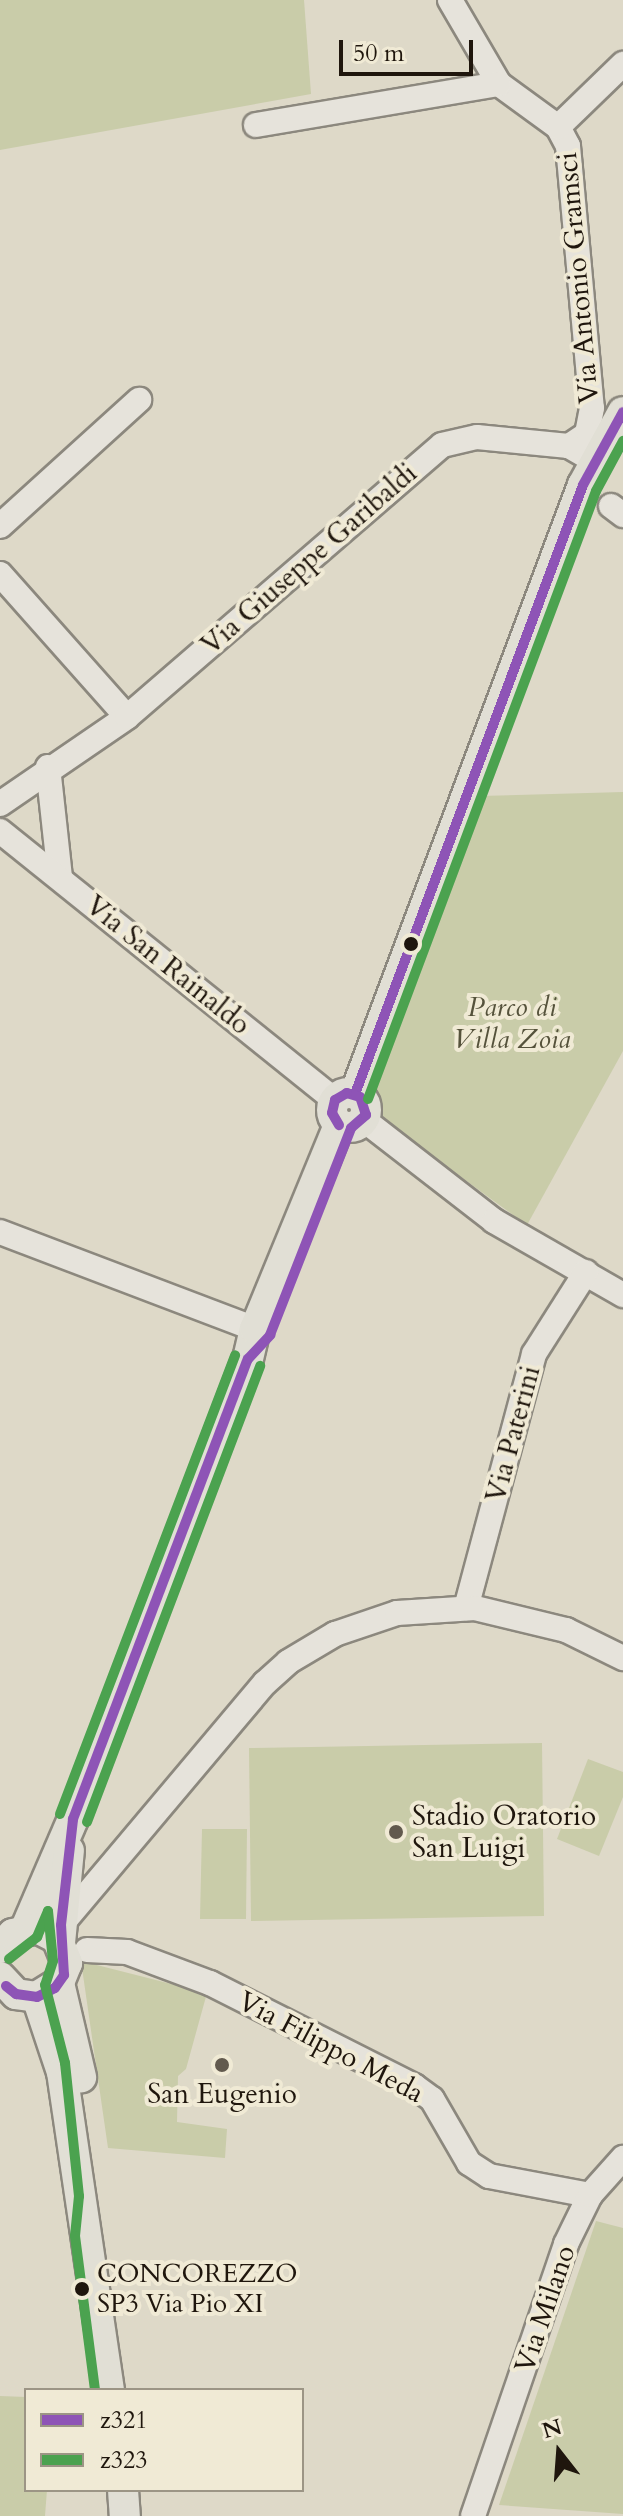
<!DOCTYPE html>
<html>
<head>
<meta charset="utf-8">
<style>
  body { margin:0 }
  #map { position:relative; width:623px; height:2516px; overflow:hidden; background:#ded9c8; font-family:Cardo,serif }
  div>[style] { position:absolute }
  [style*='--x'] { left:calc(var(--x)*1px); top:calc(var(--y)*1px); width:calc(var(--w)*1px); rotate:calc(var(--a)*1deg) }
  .green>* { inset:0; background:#c9cca9 }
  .roads { filter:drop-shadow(2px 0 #8c887e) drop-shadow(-2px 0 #8c887e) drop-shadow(0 2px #8c887e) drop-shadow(0 -2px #8c887e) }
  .minor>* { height:24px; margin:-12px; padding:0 12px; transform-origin:12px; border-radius:12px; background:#e6e3db }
  .major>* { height:30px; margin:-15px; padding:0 15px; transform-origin:15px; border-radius:15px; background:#e1dfd5 }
  .major>.ring { margin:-15px; padding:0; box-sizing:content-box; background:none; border:30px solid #e1dfd5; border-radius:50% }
  .bus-1>* { height:10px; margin:-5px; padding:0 5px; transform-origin:5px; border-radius:5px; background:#8e54b6 }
  .bus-2>* { height:10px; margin:-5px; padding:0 5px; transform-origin:5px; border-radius:5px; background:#4ba24f }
  .dots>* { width:22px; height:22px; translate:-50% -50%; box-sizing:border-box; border:4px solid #f0ead5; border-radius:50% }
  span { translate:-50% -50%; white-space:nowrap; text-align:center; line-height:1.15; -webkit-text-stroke:8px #f0ead5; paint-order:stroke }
  .bus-label { font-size:26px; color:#1f160d }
  .left { translate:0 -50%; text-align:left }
  .street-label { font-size:28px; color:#1f160d }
  .park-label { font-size:28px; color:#55523b; font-style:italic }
  .poi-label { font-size:28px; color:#1f160d }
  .legend { position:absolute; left:24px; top:2388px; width:280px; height:104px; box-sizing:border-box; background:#f0ead5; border:2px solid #9c9585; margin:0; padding:10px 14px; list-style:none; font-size:24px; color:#1f160d }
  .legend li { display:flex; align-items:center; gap:16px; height:40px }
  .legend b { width:40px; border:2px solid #9c9585 }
  .north { position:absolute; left:519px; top:2412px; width:80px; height:80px; -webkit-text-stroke:6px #f0ead5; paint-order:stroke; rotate:343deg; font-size:22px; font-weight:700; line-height:32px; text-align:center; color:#1f160d }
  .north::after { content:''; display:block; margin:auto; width:28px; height:36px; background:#1f160d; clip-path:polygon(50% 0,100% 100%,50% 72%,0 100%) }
  .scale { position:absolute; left:339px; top:40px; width:134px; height:36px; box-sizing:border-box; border:4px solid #1f160d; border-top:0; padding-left:10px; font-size:24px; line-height:28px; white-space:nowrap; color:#1f160d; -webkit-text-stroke:6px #f0ead5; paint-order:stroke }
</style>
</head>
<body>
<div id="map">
  <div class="green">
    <i style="clip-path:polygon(0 0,304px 0,311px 94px,0 150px)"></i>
    <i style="clip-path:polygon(623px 792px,623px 1051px,527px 1225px,380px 1118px,371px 1087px,479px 796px)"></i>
    <i style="clip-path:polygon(542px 1743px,544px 1916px,251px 1921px,249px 1748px)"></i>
    <i style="clip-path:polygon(588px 1759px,623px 1772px,623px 1797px,599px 1856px,557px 1839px)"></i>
    <i style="clip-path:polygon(202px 1829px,247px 1829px,246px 1919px,200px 1919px)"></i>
    <i style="clip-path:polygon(81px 1961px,207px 1993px,186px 2069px,178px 2076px,177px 2122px,227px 2129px,225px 2158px,108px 2148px)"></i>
    <i style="clip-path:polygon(596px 2221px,623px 2228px,623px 2514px,499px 2505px)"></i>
    <i style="clip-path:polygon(0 2396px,26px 2397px,26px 2490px,47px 2490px,45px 2516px,0 2516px)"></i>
  </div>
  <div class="roads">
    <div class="minor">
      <i style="--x:450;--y:0;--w:97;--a:59.7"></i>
      <i style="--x:499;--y:84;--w:73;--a:36.1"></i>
      <i style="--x:558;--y:127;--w:21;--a:62"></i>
      <i style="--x:568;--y:146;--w:263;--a:84.8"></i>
      <i style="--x:592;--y:408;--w:26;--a:101"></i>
      <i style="--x:587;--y:434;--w:22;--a:146"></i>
      <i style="--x:256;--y:125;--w:246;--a:-9.6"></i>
      <i style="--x:558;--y:127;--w:91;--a:-44.1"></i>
      <i style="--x:611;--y:506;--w:15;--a:37"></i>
      <i style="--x:0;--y:526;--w:188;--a:-42.2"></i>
      <i style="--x:0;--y:574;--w:191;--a:48.4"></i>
      <i style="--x:48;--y:767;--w:112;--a:83.8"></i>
      <i style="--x:0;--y:804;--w:154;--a:-34.4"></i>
      <i style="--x:127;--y:717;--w:416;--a:-40.8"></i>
      <i style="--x:442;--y:445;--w:36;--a:-13"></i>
      <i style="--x:477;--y:437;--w:92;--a:5.6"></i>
      <i style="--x:569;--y:446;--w:30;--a:30"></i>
      <i style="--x:0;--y:831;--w:430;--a:38.8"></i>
      <i style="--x:364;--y:1120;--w:165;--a:37.8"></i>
      <i style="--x:494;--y:1221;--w:149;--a:29.8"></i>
      <i style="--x:0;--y:1232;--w:273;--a:20.8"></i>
      <i style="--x:466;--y:1608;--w:263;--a:-75"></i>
      <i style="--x:534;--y:1354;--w:97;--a:-57.6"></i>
      <i style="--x:61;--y:1925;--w:317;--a:-49.9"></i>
      <i style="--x:265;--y:1683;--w:31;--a:-42"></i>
      <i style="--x:288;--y:1662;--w:55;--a:-30.8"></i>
      <i style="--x:335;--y:1634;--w:65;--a:-18.7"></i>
      <i style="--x:397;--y:1613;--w:78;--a:-3.7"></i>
      <i style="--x:475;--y:1608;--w:94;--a:13.6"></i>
      <i style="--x:566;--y:1630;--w:64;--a:26.2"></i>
      <i style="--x:87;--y:1950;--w:40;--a:2.9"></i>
      <i style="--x:127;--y:1952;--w:89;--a:20.5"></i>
      <i style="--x:210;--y:1983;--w:229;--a:26.8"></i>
      <i style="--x:414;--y:2086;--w:22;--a:36"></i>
      <i style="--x:432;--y:2099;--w:74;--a:60"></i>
      <i style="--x:469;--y:2163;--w:24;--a:33"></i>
      <i style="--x:489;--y:2176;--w:103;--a:10.7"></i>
      <i style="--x:473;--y:2516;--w:287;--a:-71.1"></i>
      <i style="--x:566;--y:2244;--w:55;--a:-63.9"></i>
      <i style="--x:590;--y:2195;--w:50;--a:-48.3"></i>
    </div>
    <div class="major">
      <i class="ring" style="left:332px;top:1093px;width:4px;height:4px"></i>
      <i style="--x:355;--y:1094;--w:650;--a:-69.47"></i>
      <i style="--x:583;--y:485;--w:83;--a:-61.3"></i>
      <i style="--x:26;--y:1928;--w:119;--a:-66.7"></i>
      <i style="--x:73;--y:1819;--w:492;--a:-69.2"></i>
      <i style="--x:248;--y:1359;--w:31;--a:-77"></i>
      <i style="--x:255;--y:1329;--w:221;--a:-67.6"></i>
      <i style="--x:60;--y:1943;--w:93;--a:-84.5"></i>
      <i style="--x:0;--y:1948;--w:19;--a:-47"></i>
      <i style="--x:13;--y:1934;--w:25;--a:-14"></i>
      <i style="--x:37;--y:1928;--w:22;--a:27"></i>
      <i style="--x:57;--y:1938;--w:27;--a:68"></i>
      <i style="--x:67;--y:1963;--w:22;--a:112"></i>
      <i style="--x:59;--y:1983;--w:26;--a:148"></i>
      <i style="--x:37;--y:1997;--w:21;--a:-172"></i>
      <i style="--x:16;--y:1994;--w:23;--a:-133"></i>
      <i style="--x:59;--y:1983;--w:97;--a:76.8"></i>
      <i style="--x:37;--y:1997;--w:79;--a:71.6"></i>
      <i style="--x:62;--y:2072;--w:321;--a:81.6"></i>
      <i style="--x:123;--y:2490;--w:26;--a:86"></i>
    </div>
  </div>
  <div class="bus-1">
    <i style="--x:355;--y:1094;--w:650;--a:-69.47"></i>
    <i style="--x:583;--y:485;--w:83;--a:-61.3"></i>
    <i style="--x:6;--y:1986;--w:13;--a:39"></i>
    <i style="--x:16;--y:1994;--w:21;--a:8"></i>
    <i style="--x:37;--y:1997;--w:20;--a:-27"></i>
    <i style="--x:55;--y:1988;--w:16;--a:-55"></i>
    <i style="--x:64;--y:1975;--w:50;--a:-93.4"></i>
    <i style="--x:61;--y:1925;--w:107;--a:-83.5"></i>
    <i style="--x:73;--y:1819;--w:492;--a:-69.2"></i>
    <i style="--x:248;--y:1359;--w:33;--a:-47"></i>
    <i style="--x:270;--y:1335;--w:222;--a:-68.6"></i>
    <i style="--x:351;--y:1128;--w:20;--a:-41"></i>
    <i style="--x:366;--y:1115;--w:19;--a:-108"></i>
    <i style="--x:360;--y:1097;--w:14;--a:-163"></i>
    <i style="--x:347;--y:1093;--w:14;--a:150"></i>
    <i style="--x:335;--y:1100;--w:13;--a:103"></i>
    <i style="--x:332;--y:1113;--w:14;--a:60"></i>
  </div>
  <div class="bus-2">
    <i style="--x:368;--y:1099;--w:649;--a:-69.44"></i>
    <i style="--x:596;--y:491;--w:57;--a:-61.6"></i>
    <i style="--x:60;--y:1814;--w:491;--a:-69.1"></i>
    <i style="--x:87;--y:1822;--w:488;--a:-69.2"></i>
    <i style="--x:9;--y:1959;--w:36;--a:-38"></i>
    <i style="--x:37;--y:1937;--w:28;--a:-67"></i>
    <i style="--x:48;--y:1911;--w:50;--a:84.3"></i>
    <i style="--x:53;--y:1961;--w:25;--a:108"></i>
    <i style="--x:45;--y:1985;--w:81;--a:75.6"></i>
    <i style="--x:65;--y:2063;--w:134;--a:84"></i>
    <i style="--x:79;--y:2196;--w:40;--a:95.7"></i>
    <i style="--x:75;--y:2236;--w:155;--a:82.6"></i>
  </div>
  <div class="dots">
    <i style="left:411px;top:944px;background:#1f160d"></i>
    <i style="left:396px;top:1832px;background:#625a4e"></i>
    <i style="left:222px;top:2065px;background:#625a4e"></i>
    <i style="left:82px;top:2289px;background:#1f160d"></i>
  </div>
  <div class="bus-label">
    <span class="left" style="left:97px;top:2289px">CONCOREZZO<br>SP3 Via Pio XI</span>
  </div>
  <div class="street-label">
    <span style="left:578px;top:278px;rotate:-95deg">Via Antonio Gramsci</span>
    <span style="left:309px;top:559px;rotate:-41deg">Via Giuseppe Garibaldi</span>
    <span style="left:168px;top:965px;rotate:39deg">Via San Rainaldo</span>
    <span style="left:513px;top:1434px;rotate:-75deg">Via Paterini</span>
    <span style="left:331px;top:2047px;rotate:28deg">Via Filippo Meda</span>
    <span style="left:545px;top:2309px;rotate:-71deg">Via Milano</span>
  </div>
  <div class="park-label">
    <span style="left:512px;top:1023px">Parco di<br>Villa Zoia</span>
  </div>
  <div class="poi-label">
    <span class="left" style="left:412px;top:1832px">Stadio Oratorio<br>San Luigi</span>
    <span style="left:222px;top:2094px">San Eugenio</span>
  </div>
  <ul class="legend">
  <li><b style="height:10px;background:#8e54b6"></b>z321</li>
  <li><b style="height:10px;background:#4ba24f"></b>z323</li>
  </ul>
  <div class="north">N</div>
  <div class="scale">50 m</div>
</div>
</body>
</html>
